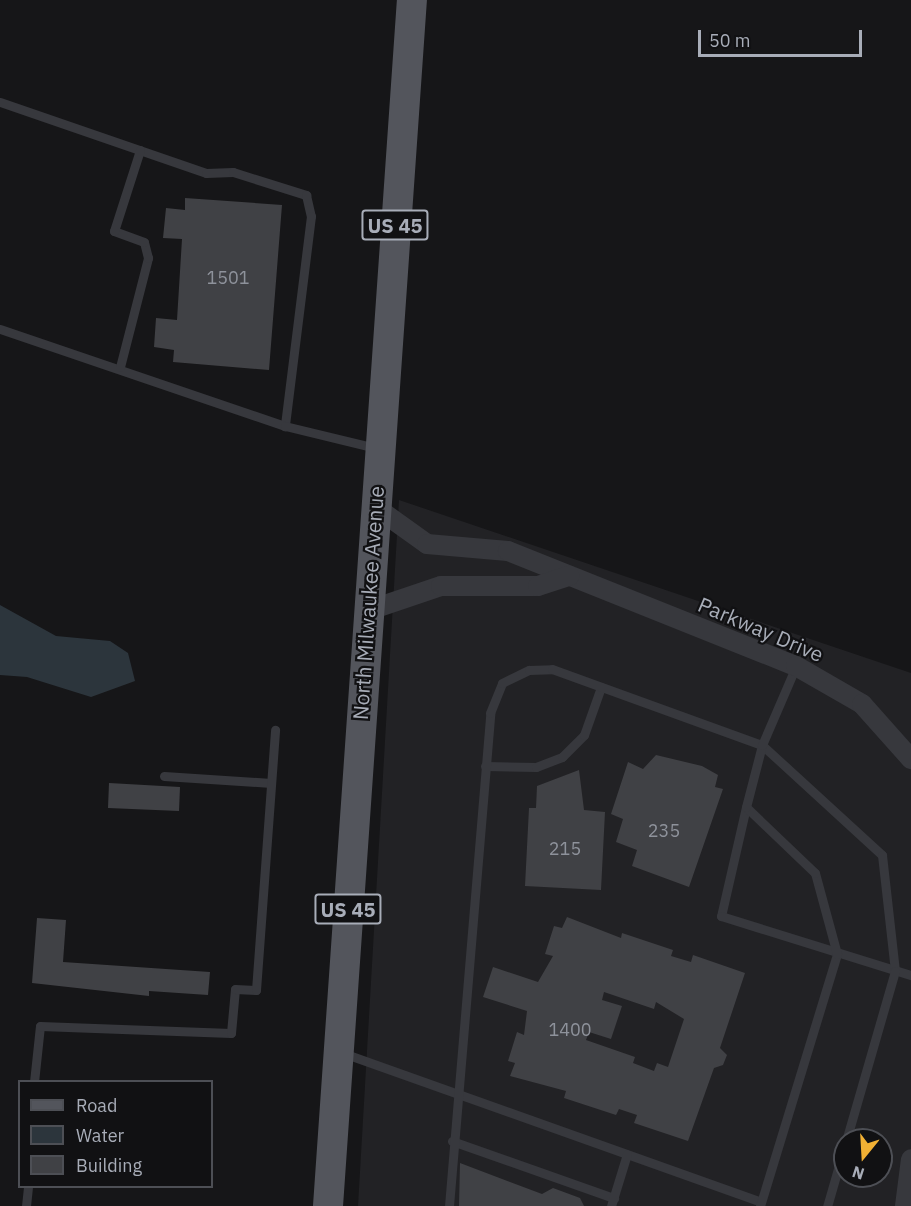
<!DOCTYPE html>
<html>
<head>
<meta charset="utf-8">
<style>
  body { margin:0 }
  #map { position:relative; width:911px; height:1206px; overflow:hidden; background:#161618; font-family:"IBM Plex Sans",sans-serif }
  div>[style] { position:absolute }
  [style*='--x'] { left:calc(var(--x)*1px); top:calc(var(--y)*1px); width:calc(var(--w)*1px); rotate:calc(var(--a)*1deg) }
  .built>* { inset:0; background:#222225 }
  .water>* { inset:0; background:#2c353c }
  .building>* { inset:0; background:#404145 }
  .service>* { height:9px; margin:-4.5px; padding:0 4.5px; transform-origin:4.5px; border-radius:4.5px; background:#37383d }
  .minor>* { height:20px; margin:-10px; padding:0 10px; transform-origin:10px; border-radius:10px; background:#37383d }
  .primary>* { height:30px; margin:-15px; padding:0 15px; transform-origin:15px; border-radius:15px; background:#53555c }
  span { translate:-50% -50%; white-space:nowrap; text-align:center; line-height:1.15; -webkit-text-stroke:4.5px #111113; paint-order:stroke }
  .number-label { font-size:18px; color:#8e929b }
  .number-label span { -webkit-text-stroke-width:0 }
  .shield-label span { padding:2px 4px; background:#111113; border:2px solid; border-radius:4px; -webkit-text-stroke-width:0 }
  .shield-label { font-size:20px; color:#a8adb8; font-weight:700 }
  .street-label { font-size:21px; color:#a8adb8 }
  .legend { position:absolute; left:18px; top:1080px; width:195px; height:108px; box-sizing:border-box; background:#111113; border:2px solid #4d4f55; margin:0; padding:8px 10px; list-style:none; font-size:18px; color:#a8adb8 }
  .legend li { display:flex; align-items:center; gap:12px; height:30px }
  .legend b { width:30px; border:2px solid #4d4f55 }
  .north { position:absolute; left:833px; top:1128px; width:60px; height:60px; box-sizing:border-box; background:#111113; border:2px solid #4d4f55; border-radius:50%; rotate:198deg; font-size:16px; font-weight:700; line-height:24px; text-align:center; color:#a8adb8 }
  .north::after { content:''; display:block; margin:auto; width:21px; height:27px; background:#f2b134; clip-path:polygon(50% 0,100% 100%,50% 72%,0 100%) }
  .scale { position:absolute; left:698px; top:30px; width:164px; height:27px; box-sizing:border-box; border:3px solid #a8adb8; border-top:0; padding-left:8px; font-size:18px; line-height:21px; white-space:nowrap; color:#a8adb8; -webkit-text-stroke:4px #111113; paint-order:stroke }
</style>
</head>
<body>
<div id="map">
  <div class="built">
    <i style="clip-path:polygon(evenodd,399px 500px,911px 673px,911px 1206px,358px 1206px,399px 500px,845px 1140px,881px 1140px,881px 1176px,845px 1176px,845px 1140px)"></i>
  </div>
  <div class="water">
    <i style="clip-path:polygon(0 605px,56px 636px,110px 641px,128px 653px,135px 681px,91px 697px,27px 677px,0 675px)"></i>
  </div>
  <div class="building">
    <i style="clip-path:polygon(185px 198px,282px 205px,269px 370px,173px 362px,174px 350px,154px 347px,156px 318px,177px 320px,182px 239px,163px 238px,166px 208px,185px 210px)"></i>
    <i style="clip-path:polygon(656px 755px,702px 766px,718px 775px,715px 787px,723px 789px,689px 887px,632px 866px,637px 850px,616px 842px,623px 819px,611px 814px,628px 762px,643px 769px)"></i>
    <i style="clip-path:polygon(579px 770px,584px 810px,605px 812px,601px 890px,525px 886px,529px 808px,536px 808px,537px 786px)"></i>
    <i style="clip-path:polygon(109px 783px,180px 787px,179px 811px,108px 808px)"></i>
    <i style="clip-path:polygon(evenodd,567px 917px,621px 938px,622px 933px,673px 950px,671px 956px,691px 962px,693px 955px,745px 973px,720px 1048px,727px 1055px,723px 1065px,714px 1068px,688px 1141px,634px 1123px,637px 1115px,619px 1109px,616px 1115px,564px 1098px,566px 1091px,510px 1076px,515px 1063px,508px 1061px,517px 1032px,524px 1035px,527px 1011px,483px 997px,493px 967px,538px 982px,553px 956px,545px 954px,554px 926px,562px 928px,567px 917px,604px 992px,654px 1009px,656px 1002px,684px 1019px,668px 1067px,657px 1063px,654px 1071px,633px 1063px,635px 1057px,586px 1040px,589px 1032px,611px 1039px,622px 1006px,602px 1000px,604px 992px)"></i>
    <i style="clip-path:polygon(37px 918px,66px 920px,63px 962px,210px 972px,208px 995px,149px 991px,149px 996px,32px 983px)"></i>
    <i style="clip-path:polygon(460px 1163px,542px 1194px,553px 1188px,580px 1198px,584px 1206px,459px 1206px)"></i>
  </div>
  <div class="service">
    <i style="--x:0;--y:102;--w:218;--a:19"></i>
    <i style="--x:206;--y:173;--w:27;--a:-2"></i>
    <i style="--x:233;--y:172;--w:77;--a:17.5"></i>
    <i style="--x:306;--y:195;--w:22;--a:77"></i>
    <i style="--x:311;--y:216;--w:212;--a:97.1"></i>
    <i style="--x:0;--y:329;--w:301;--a:18.8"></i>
    <i style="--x:285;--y:426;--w:94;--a:13.6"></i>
    <i style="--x:120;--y:367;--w:113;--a:-75.6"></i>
    <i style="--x:148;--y:258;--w:16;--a:-104"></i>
    <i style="--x:144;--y:242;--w:32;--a:-160"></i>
    <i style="--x:114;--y:231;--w:85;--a:-72.2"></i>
    <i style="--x:485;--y:766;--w:51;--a:1.1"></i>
    <i style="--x:536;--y:767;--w:28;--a:-21"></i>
    <i style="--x:562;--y:757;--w:31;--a:-45"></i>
    <i style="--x:584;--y:735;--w:51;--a:-70.5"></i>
    <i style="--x:164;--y:776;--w:107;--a:3.7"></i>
    <i style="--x:746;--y:807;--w:112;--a:102.9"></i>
    <i style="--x:721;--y:916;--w:199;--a:17.3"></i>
    <i style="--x:343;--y:1053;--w:442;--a:19.6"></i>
    <i style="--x:34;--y:1082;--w:56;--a:-83.9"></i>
    <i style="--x:40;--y:1026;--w:191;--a:2.1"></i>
    <i style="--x:231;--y:1033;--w:44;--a:-84.8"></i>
    <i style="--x:235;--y:989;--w:21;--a:3"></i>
    <i style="--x:256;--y:990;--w:261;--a:-85.8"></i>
    <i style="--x:452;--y:1141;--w:172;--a:19.4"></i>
    <i style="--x:26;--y:1206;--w:20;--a:-84"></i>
    <i style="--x:449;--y:1206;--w:495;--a:-85.2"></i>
    <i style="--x:490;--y:713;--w:32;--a:-68"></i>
    <i style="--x:502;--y:683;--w:30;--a:-26"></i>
    <i style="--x:529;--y:670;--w:23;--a:-2"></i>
    <i style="--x:552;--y:669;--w:223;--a:19.9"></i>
    <i style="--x:762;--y:745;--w:163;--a:42.5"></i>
    <i style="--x:882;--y:855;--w:117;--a:83.6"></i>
    <i style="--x:895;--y:971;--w:245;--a:106.1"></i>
    <i style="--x:611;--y:1206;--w:54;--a:-72.9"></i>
    <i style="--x:760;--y:1206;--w:264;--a:-73"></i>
    <i style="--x:837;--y:954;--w:84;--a:-105.2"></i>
    <i style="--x:815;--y:873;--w:95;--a:-136.3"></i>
    <i style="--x:746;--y:807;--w:64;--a:-75.5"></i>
    <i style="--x:762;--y:745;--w:86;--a:-66.7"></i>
  </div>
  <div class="minor">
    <i style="--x:374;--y:506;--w:65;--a:35.6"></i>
    <i style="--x:427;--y:544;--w:81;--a:4.9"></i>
    <i style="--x:508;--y:551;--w:310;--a:21.8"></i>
    <i style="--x:796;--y:666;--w:76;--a:29.9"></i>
    <i style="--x:862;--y:704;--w:74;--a:48.3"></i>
    <i style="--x:367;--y:611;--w:78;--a:-18.7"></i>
    <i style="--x:441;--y:586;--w:97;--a:0"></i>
    <i style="--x:538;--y:586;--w:33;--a:-18"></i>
    <i style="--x:905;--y:1206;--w:47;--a:-82.7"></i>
  </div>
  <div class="primary">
    <i style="--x:328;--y:1206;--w:1209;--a:-86.02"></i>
  </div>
  <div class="number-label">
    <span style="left:228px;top:278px">1501</span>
    <span style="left:664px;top:831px">235</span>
    <span style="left:565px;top:849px">215</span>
    <span style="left:570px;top:1030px">1400</span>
  </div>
  <div class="shield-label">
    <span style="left:395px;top:225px">US 45</span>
    <span style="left:348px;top:909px">US 45</span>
  </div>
  <div class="street-label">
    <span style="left:368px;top:603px;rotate:-86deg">North Milwaukee Avenue</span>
    <span style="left:761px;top:629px;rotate:23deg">Parkway Drive</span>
  </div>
  <ul class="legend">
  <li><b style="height:8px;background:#53555c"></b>Road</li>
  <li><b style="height:16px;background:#2c353c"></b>Water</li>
  <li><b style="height:16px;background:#404145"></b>Building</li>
  </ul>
  <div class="north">N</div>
  <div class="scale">50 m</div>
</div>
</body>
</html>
